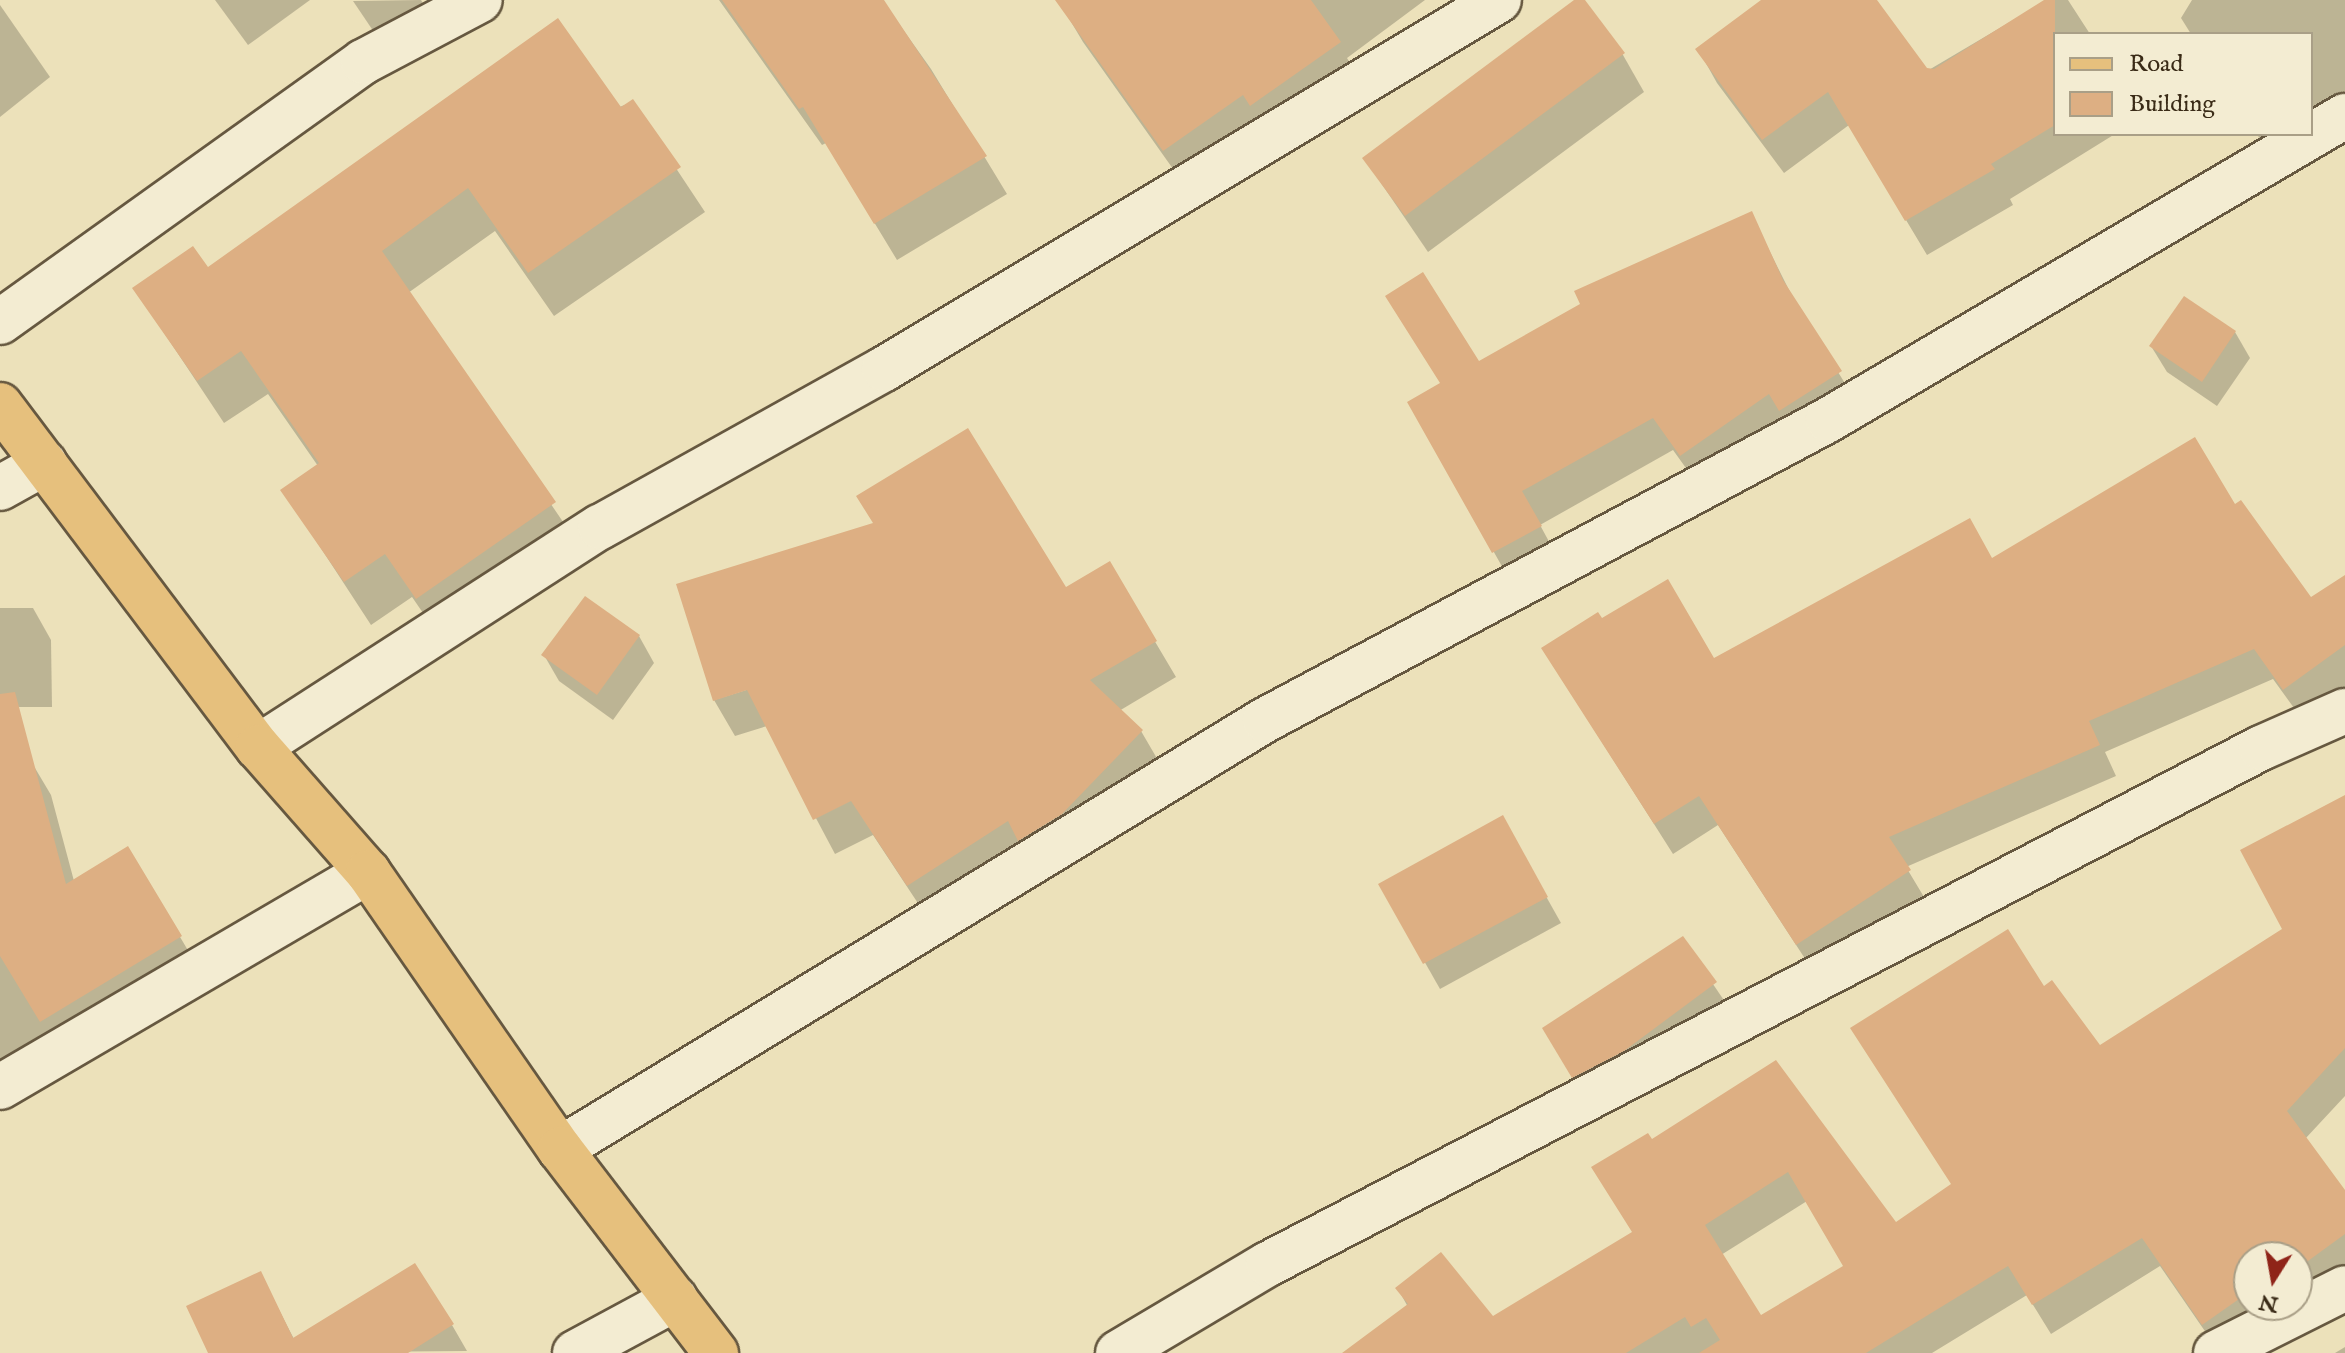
<!DOCTYPE html>
<html>
<head>
<meta charset="utf-8">
<style>
  body { margin:0 }
  #map { position:relative; width:2345px; height:1353px; overflow:hidden; background:#ece1ba; font-family:"IM FELL English",serif }
  div>[style] { position:absolute }
  [style*='--x'] { left:calc(var(--x)*1px); top:calc(var(--y)*1px); width:calc(var(--w)*1px); rotate:calc(var(--a)*1deg) }
  .shadow>* { inset:0; background:#0003 }
  .building>* { inset:0; background:#ddaf83 }
  .roads { filter:drop-shadow(2px 0 #665840) drop-shadow(-2px 0 #665840) drop-shadow(0 2px #665840) drop-shadow(0 -2px #665840) }
  .minor>* { height:44px; margin:-22px; padding:0 22px; transform-origin:22px; border-radius:22px; background:#f3ecd2 }
  .major>* { height:44px; margin:-22px; padding:0 22px; transform-origin:22px; border-radius:22px; background:#e6c07d }
  span { translate:-50% -50%; white-space:nowrap; text-align:center; line-height:1.15; -webkit-text-stroke:8px #f3ecd2; paint-order:stroke }
  .legend { position:absolute; left:2053px; top:32px; width:260px; height:104px; box-sizing:border-box; background:#f3ecd2; border:2px solid #a99f87; margin:0; padding:10px 14px; list-style:none; font-size:24px; color:#3a2b17 }
  .legend li { display:flex; align-items:center; gap:16px; height:40px }
  .legend b { width:40px; border:2px solid #a99f87 }
  .north { position:absolute; left:2233px; top:1241px; width:80px; height:80px; box-sizing:border-box; background:#f3ecd2; border:2px solid #a99f87; border-radius:50%; rotate:191deg; font-size:22px; font-weight:700; line-height:32px; text-align:center; color:#3a2b17 }
  .north::after { content:''; display:block; margin:auto; width:28px; height:36px; background:#8f2418; clip-path:polygon(50% 0,100% 100%,50% 72%,0 100%) }
</style>
</head>
<body>
<div id="map">
  <div class="shadow">
    <i style="clip-path:polygon(215px 0,310px 0,248px 45px)"></i>
    <i style="clip-path:polygon(421px 0,430px 15px,380px 41px,353px 1px)"></i>
    <i style="clip-path:polygon(719px 0,882px 0,931px 69px,1007px 194px,897px 260px,826px 143px,822px 145px)"></i>
    <i style="clip-path:polygon(1064px 0,1425px 0,1347px 58px,1358px 76px,1183px 183px,1083px 42px,1064px 10px)"></i>
    <i style="clip-path:polygon(1578px 0,1623px 55px,1644px 92px,1428px 252px,1364px 158px)"></i>
    <i style="clip-path:polygon(1765px 0,1875px 0,1927px 71px,2047px 0,2068px 0,2090px 34px,2055px 34px,2055px 134px,2115px 134px,2010px 199px,2013px 205px,1927px 255px,1849px 125px,1784px 173px,1717px 83px,1698px 49px)"></i>
    <i style="clip-path:polygon(2192px 0,2345px 0,2345px 135px,2278px 171px,2257px 134px,2311px 134px,2311px 34px,2191px 34px,2181px 18px)"></i>
    <i style="clip-path:polygon(0 5px,50px 77px,0 117px)"></i>
    <i style="clip-path:polygon(632px 102px,705px 212px,554px 316px,495px 231px,408px 293px,580px 547px,443px 642px,412px 597px,371px 625px,283px 490px,318px 466px,268px 394px,224px 423px,135px 289px,208px 270px)"></i>
    <i style="clip-path:polygon(1751px 214px,1796px 304px,1859px 406px,1701px 489px,1673px 450px,1540px 525px,1559px 560px,1513px 586px,1410px 403px)"></i>
    <i style="clip-path:polygon(2235px 332px,2250px 358px,2217px 406px,2167px 372px,2151px 346px)"></i>
    <i style="clip-path:polygon(2234px 506px,2310px 599px,2345px 578px,2345px 688px,2302px 719px,2273px 679px,2105px 752px,2116px 776px,1906px 867px,1927px 902px,1815px 974px,1718px 825px,1673px 854px,1562px 679px,1601px 621px,1713px 661px,1992px 560px)"></i>
    <i style="clip-path:polygon(1109px 564px,1176px 677px,1119px 711px,1141px 731px,1162px 767px,929px 920px,873px 835px,835px 854px,767px 726px,735px 736px,714px 700px,1066px 590px)"></i>
    <i style="clip-path:polygon(0 608px,33px 608px,51px 640px,52px 707px,0 707px)"></i>
    <i style="clip-path:polygon(639px 636px,654px 663px,613px 720px,559px 681px,544px 655px)"></i>
    <i style="clip-path:polygon(32px 763px,51px 795px,74px 881px,128px 849px,199px 969px,0 1066px,0 778px)"></i>
    <i style="clip-path:polygon(evenodd,2345px 797px,2345px 1096px,2305px 1139px,2345px 1193px,2345px 1276px,2297px 1301px,2297px 1257px,2249px 1257px,2249px 1305px,2290px 1305px,2220px 1353px,2160px 1266px,2051px 1334px,2027px 1295px,1932px 1353px,1345px 1353px,1408px 1307px,1398px 1289px,1492px 1319px,1633px 1233px,1651px 1142px,1776px 1063px,1896px 1225px,1952px 1185px,2044px 989px,2099px 1048px,2285px 930px,2345px 797px,1807px 1201px,1845px 1266px,1761px 1318px,1721px 1255px,1807px 1201px)"></i>
    <i style="clip-path:polygon(1502px 818px,1561px 923px,1440px 989px,1381px 885px)"></i>
    <i style="clip-path:polygon(1682px 939px,1730px 1009px,1589px 1103px,1559px 1055px)"></i>
    <i style="clip-path:polygon(260px 1273px,294px 1339px,452px 1325px,467px 1351px,210px 1353px)"></i>
    <i style="clip-path:polygon(2345px 1347px,2345px 1353px,2335px 1353px)"></i>
  </div>
  <div class="building">
    <i style="clip-path:polygon(722px 0,884px 0,987px 156px,874px 224px,803px 107px,799px 109px)"></i>
    <i style="clip-path:polygon(1055px 0,1311px 0,1341px 42px,1250px 106px,1243px 95px,1163px 151px)"></i>
    <i style="clip-path:polygon(1574px 0,1585px 0,1625px 53px,1405px 216px,1362px 158px)"></i>
    <i style="clip-path:polygon(1761px 0,1877px 0,1927px 68px,1934px 69px,2044px 0,2055px 0,2055px 125px,1991px 164px,1995px 169px,1905px 221px,1828px 92px,1762px 140px,1695px 49px)"></i>
    <i style="clip-path:polygon(558px 18px,621px 107px,633px 99px,681px 167px,528px 273px,468px 188px,382px 251px,556px 502px,416px 599px,385px 554px,344px 582px,280px 490px,319px 463px,241px 351px,197px 381px,132px 288px,193px 246px,208px 267px)"></i>
    <i style="clip-path:polygon(1752px 211px,1783px 280px,1842px 371px,1779px 411px,1769px 394px,1680px 456px,1653px 418px,1522px 491px,1542px 526px,1492px 553px,1407px 402px,1440px 383px,1385px 296px,1423px 272px,1479px 361px,1580px 304px,1574px 291px)"></i>
    <i style="clip-path:polygon(2184px 296px,2236px 331px,2202px 382px,2149px 346px)"></i>
    <i style="clip-path:polygon(968px 428px,1066px 587px,1110px 561px,1157px 641px,1090px 680px,1143px 730px,1062px 814px,1018px 841px,1008px 821px,907px 886px,851px 801px,813px 820px,747px 690px,713px 701px,676px 584px,873px 523px,856px 496px)"></i>
    <i style="clip-path:polygon(2195px 437px,2235px 504px,2241px 500px,2311px 597px,2345px 575px,2345px 645px,2283px 690px,2254px 649px,2089px 721px,2100px 745px,1889px 837px,1911px 870px,1796px 945px,1699px 796px,1654px 824px,1541px 648px,1598px 612px,1602px 618px,1668px 579px,1714px 658px,1970px 518px,1992px 558px)"></i>
    <i style="clip-path:polygon(585px 596px,640px 635px,597px 695px,541px 655px)"></i>
    <i style="clip-path:polygon(15px 692px,66px 884px,128px 846px,182px 936px,40px 1022px,0 956px,0 694px)"></i>
    <i style="clip-path:polygon(evenodd,2345px 795px,2345px 1048px,2287px 1111px,2345px 1190px,2345px 1234px,2297px 1269px,2297px 1257px,2249px 1257px,2249px 1292px,2202px 1325px,2142px 1238px,2032px 1305px,2008px 1266px,1866px 1353px,1699px 1353px,1720px 1340px,1706px 1318px,1691px 1327px,1685px 1317px,1626px 1353px,1342px 1353px,1408px 1304px,1395px 1288px,1441px 1252px,1493px 1316px,1632px 1232px,1591px 1167px,1648px 1133px,1652px 1139px,1776px 1060px,1896px 1222px,1951px 1184px,1850px 1028px,2008px 929px,2044px 986px,2052px 980px,2100px 1045px,2282px 929px,2240px 850px,2345px 795px,1788px 1172px,1843px 1266px,1761px 1315px,1705px 1225px,1788px 1172px)"></i>
    <i style="clip-path:polygon(1503px 815px,1548px 897px,1423px 964px,1378px 884px)"></i>
    <i style="clip-path:polygon(1683px 936px,1717px 982px,1624px 1051px,1572px 1078px,1542px 1028px)"></i>
    <i style="clip-path:polygon(415px 1263px,454px 1324px,408px 1353px,208px 1353px,186px 1306px,261px 1271px,293px 1338px)"></i>
  </div>
  <div class="roads">
    <div class="minor">
      <i style="--x:0;--y:322;--w:447;--a:-35.6"></i>
      <i style="--x:363;--y:62;--w:132;--a:-27.9"></i>
      <i style="--x:0;--y:488;--w:51;--a:-29.1"></i>
      <i style="--x:258;--y:747;--w:407;--a:-32.8"></i>
      <i style="--x:600;--y:527;--w:325;--a:-29.1"></i>
      <i style="--x:884;--y:369;--w:717;--a:-30.96"></i>
      <i style="--x:0;--y:1087;--w:426;--a:-30.3"></i>
      <i style="--x:560;--y:1149;--w:825;--a:-31.32"></i>
      <i style="--x:1265;--y:720;--w:638;--a:-28.05"></i>
      <i style="--x:1828;--y:420;--w:600;--a:-30.46"></i>
      <i style="--x:575;--y:1353;--w:114;--a:-28.4"></i>
      <i style="--x:1118;--y:1353;--w:174;--a:-30.7"></i>
      <i style="--x:1268;--y:1264;--w:1119;--a:-27.46"></i>
      <i style="--x:2261;--y:748;--w:92;--a:-23.8"></i>
      <i style="--x:2216;--y:1353;--w:144;--a:-26.7"></i>
    </div>
    <div class="major">
      <i style="--x:0;--y:405;--w:428;--a:53"></i>
      <i style="--x:258;--y:747;--w:167;--a:48.7"></i>
      <i style="--x:368;--y:872;--w:337;--a:55.3"></i>
      <i style="--x:560;--y:1149;--w:257;--a:52.6"></i>
    </div>
  </div>
  <ul class="legend">
  <li><b style="height:10px;background:#e6c07d"></b>Road</li>
  <li><b style="height:22px;background:#ddaf83"></b>Building</li>
  </ul>
  <div class="north">N</div>
</div>
</body>
</html>
